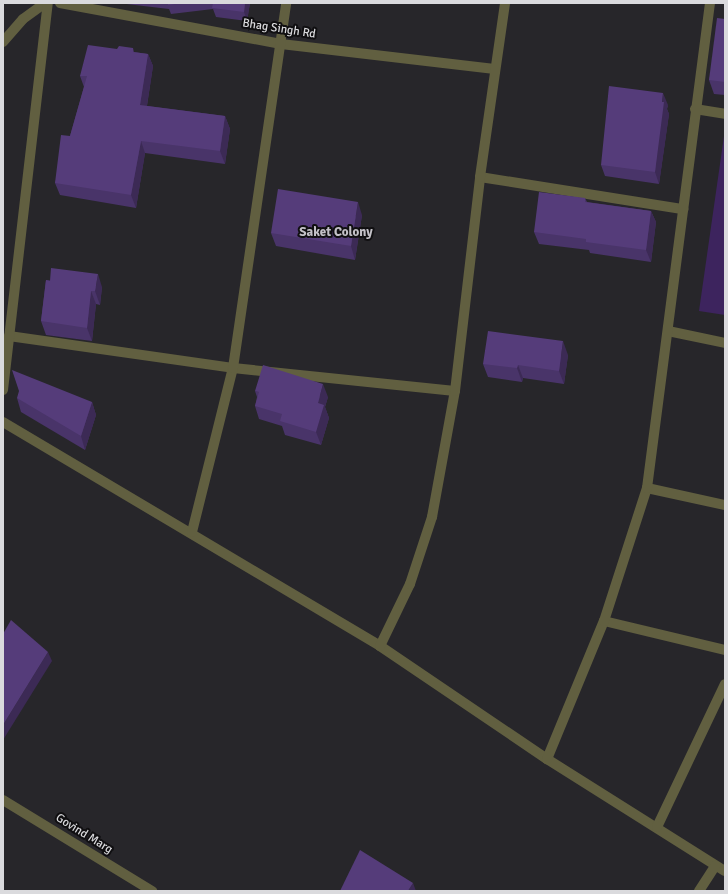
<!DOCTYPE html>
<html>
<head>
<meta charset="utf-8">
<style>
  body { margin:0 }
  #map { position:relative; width:728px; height:894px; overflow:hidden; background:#27262a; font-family:Signika,sans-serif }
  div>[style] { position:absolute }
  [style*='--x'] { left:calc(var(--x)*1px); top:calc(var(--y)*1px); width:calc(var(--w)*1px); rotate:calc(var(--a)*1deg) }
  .green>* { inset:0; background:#3d245e }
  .minor>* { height:10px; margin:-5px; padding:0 5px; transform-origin:5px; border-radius:5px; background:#615f40 }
  .wall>* { inset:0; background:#493469 }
  .shaded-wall>* { inset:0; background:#3c2a55 }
  .building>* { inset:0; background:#553c7a }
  span { translate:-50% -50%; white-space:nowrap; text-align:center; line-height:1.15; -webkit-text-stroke:4px #100f11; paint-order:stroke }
  .street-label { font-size:12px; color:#dadadd }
  .neighbourhood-label { font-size:13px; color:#c3c1c7; font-weight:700 }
  .frame { position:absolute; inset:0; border:4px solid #dadadd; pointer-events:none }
</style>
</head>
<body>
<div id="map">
  <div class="green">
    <i style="clip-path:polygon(724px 136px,725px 136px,725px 315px,699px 311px)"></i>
  </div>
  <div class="minor">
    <i style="--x:60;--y:3;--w:225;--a:10.5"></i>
    <i style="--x:281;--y:44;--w:215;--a:6.7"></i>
    <i style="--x:3;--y:42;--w:30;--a:-49"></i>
    <i style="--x:23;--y:19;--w:27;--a:-36"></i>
    <i style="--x:695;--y:109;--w:30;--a:9"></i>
    <i style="--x:480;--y:177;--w:206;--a:9"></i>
    <i style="--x:668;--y:331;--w:58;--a:11.9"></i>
    <i style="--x:9;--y:336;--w:226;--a:8.1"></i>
    <i style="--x:233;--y:368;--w:223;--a:5.9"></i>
    <i style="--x:3;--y:390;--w:390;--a:-83.4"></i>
    <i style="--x:3;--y:422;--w:439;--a:30.7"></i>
    <i style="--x:380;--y:646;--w:202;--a:34.1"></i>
    <i style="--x:547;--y:759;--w:210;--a:32.2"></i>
    <i style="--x:647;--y:488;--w:80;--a:12.3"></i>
    <i style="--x:192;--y:532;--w:169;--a:-76"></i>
    <i style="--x:233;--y:368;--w:369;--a:-81.7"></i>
    <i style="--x:604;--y:621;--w:124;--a:13.5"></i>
    <i style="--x:380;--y:646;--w:69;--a:-64.2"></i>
    <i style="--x:410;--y:584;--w:71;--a:-71.8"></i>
    <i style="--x:432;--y:517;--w:128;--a:-79.7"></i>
    <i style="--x:455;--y:391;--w:215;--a:-83.3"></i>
    <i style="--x:480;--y:177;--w:176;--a:-81.8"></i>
    <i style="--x:547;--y:759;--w:149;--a:-67.6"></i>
    <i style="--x:604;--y:621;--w:140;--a:-72.1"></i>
    <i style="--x:647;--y:488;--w:489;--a:-82.6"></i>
    <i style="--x:3;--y:800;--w:175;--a:31.4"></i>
    <i style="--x:657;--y:827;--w:158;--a:-64.6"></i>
    <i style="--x:699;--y:891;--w:30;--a:-57"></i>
  </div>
  <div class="wall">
    <i style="clip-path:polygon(118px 3px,250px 3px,247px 21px,216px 17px,213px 9px,171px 14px,169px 9px)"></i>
    <i style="clip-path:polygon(725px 19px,725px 95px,714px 94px,709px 80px)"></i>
    <i style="clip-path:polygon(133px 48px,134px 52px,148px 54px,153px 66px,147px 106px,225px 116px,230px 129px,225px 164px,145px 153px,136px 208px,60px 195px,55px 183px,70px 136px,84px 87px,80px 76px,117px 49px)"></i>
    <i style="clip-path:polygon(668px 105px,667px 109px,669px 114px,659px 184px,605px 176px,601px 165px)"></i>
    <i style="clip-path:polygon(585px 198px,587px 202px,651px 211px,656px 222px,651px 262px,590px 253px,589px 250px,539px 244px,534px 232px)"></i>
    <i style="clip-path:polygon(362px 215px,355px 260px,276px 246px,271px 233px)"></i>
    <i style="clip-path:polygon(46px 280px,102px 287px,100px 305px,96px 304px,92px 341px,46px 335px,41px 321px)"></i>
    <i style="clip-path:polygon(568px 355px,564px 384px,523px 378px,522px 382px,488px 377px,483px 364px)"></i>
    <i style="clip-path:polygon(255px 391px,328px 397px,325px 407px,329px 418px,321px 445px,285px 435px,282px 426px,259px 419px,255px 406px,257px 397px)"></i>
    <i style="clip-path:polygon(17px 398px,92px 402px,96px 415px,85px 450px,21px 412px)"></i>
  </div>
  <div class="shaded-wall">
    <i style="clip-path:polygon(245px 3px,250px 3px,247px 21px,244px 12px)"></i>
    <i style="clip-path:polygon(148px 54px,153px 66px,145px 118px,140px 105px)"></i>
    <i style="clip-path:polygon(663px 93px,668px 105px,667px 109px,669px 114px,659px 184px,655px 172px)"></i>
    <i style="clip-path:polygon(225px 116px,230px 129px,225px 164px,220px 151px)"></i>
    <i style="clip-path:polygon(141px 141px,145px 153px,136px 208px,131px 195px)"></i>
    <i style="clip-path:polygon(358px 202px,362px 215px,355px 260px,351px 246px)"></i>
    <i style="clip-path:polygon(651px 211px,656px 222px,651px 262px,646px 250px)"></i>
    <i style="clip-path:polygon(98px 274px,102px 287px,100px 305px,95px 291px)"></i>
    <i style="clip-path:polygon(91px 291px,96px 304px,92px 341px,87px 328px)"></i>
    <i style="clip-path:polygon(563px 341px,568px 355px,564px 384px,559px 371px)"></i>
    <i style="clip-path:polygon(518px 365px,523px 378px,522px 382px,517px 368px)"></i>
    <i style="clip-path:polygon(323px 384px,328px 397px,325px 407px,329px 418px,321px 445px,316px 432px,318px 403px)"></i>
    <i style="clip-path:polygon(92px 402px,96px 415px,85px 450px,81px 436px)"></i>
    <i style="clip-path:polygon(48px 652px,52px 661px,3px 740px,3px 725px)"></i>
    <i style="clip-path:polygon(413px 883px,416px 891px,408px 891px)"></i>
  </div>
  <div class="building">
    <i style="clip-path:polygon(168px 3px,182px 3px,168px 5px)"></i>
    <i style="clip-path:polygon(213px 3px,245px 3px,244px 12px,212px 8px)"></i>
    <i style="clip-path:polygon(717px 18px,725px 19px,725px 82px,709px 80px)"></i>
    <i style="clip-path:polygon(88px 45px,117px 49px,119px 46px,133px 48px,133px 52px,148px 54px,140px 105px,225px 116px,220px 151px,141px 141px,131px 195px,55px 183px,61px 135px,70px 136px,87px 76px,80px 76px)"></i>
    <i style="clip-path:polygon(609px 86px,663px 93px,662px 102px,664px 102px,655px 172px,601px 165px)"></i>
    <i style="clip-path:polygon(278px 189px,358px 202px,351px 246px,271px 233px)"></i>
    <i style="clip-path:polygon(539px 192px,585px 198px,585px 202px,651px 211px,646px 250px,586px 242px,586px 239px,534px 232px)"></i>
    <i style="clip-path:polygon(51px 268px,98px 274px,95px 291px,91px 291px,87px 328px,41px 321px,46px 280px,50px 281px)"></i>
    <i style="clip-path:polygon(488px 331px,563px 341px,559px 371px,518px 365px,517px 368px,483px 364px)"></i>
    <i style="clip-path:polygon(263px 365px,323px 384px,318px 403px,324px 405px,316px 432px,280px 421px,282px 414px,255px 406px,259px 392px,255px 391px)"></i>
    <i style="clip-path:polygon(12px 370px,92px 402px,81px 436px,17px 398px,19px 391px)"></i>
    <i style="clip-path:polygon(11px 620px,48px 652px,3px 725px,3px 634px)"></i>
    <i style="clip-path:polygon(360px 850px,413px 883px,408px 891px,340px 891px)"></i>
  </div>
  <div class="street-label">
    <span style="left:279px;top:29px;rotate:9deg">Bhag Singh Rd</span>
    <span style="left:84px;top:834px;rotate:32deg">Govind Marg</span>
  </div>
  <div class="neighbourhood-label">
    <span style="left:336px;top:232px">Saket Colony</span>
  </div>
  <div class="frame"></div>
</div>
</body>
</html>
